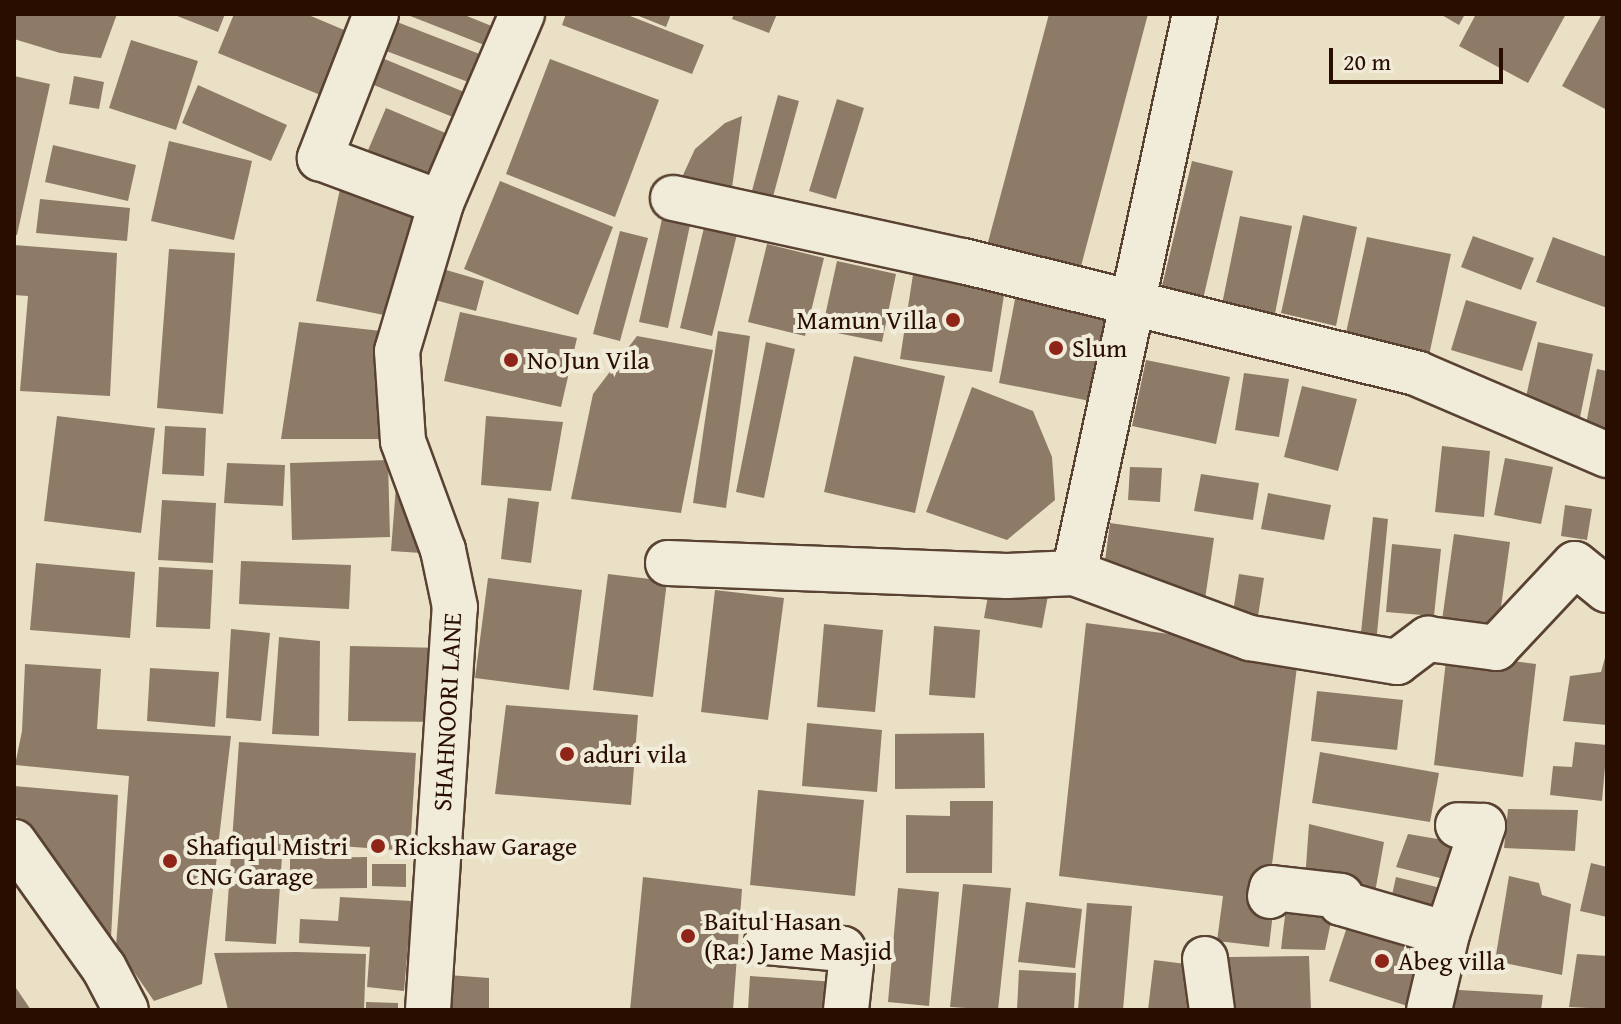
<!DOCTYPE html>
<html>
<head>
<meta charset="utf-8">
<style>
  body { margin:0 }
  #map { position:relative; width:1621px; height:1024px; overflow:hidden; background:#eae0c6; font-family:"Gentium Book Plus",serif }
  div>[style] { position:absolute }
  [style*='--x'] { left:calc(var(--x)*1px); top:calc(var(--y)*1px); width:calc(var(--w)*1px); rotate:calc(var(--a)*1deg) }
  .building>* { inset:0; background:#8d7b67 }
  .roads { filter:drop-shadow(2px 0 #594232) drop-shadow(-2px 0 #594232) drop-shadow(0 2px #594232) drop-shadow(0 -2px #594232) }
  .street>* { height:44px; margin:-22px; padding:0 22px; transform-origin:22px; border-radius:22px; background:#f1ebda }
  .dots>* { width:22px; height:22px; translate:-50% -50%; box-sizing:border-box; border:4px solid #f1ebda; border-radius:50% }
  span { translate:-50% -50%; white-space:nowrap; text-align:center; line-height:1.15; -webkit-text-stroke:8px #f1ebda; paint-order:stroke }
  .poi-label { font-size:26px; color:#290e00 }
  .right { translate:-100% -50%; text-align:right }
  .left { translate:0 -50%; text-align:left }
  .street-label { font-size:26px; color:#290e00 }
  .frame { position:absolute; inset:0; border:16px solid #290e00; pointer-events:none }
  .scale { position:absolute; left:1329px; top:48px; width:174px; height:36px; box-sizing:border-box; border:4px solid #290e00; border-top:0; padding-left:10px; font-size:24px; line-height:28px; white-space:nowrap; color:#290e00; -webkit-text-stroke:6px #f1ebda; paint-order:stroke }
</style>
</head>
<body>
<div id="map">
  <div class="building">
    <i style="clip-path:polygon(14px 14px,117px 14px,101px 58px,60px 53px,14px 39px)"></i>
    <i style="clip-path:polygon(172px 14px,225px 14px,218px 32px)"></i>
    <i style="clip-path:polygon(234px 14px,306px 14px,361px 37px,335px 101px,218px 53px)"></i>
    <i style="clip-path:polygon(405px 14px,462px 14px,499px 29px,492px 48px)"></i>
    <i style="clip-path:polygon(566px 14px,625px 14px,704px 45px,692px 74px,562px 25px)"></i>
    <i style="clip-path:polygon(634px 14px,671px 14px,666px 27px)"></i>
    <i style="clip-path:polygon(734px 14px,777px 14px,769px 33px,732px 19px)"></i>
    <i style="clip-path:polygon(1049px 14px,1148px 14px,1076px 285px,983px 261px)"></i>
    <i style="clip-path:polygon(1440px 14px,1465px 14px,1459px 25px)"></i>
    <i style="clip-path:polygon(1476px 14px,1566px 14px,1528px 83px,1459px 46px)"></i>
    <i style="clip-path:polygon(1602px 14px,1607px 14px,1607px 110px,1562px 86px)"></i>
    <i style="clip-path:polygon(392px 20px,495px 60px,484px 88px,381px 49px)"></i>
    <i style="clip-path:polygon(131px 40px,198px 61px,176px 130px,109px 108px)"></i>
    <i style="clip-path:polygon(370px 53px,481px 99px,470px 124px,359px 79px)"></i>
    <i style="clip-path:polygon(550px 59px,659px 100px,615px 217px,506px 174px)"></i>
    <i style="clip-path:polygon(14px 76px,50px 84px,17px 235px,14px 235px)"></i>
    <i style="clip-path:polygon(74px 76px,104px 82px,99px 109px,69px 104px)"></i>
    <i style="clip-path:polygon(198px 85px,287px 125px,271px 161px,182px 123px)"></i>
    <i style="clip-path:polygon(778px 95px,799px 101px,771px 204px,750px 198px)"></i>
    <i style="clip-path:polygon(837px 99px,864px 108px,836px 199px,809px 191px)"></i>
    <i style="clip-path:polygon(386px 108px,467px 142px,444px 196px,363px 162px)"></i>
    <i style="clip-path:polygon(742px 116px,730px 202px,677px 188px,695px 149px,725px 123px)"></i>
    <i style="clip-path:polygon(169px 141px,252px 161px,234px 240px,151px 221px)"></i>
    <i style="clip-path:polygon(53px 145px,136px 165px,128px 201px,45px 182px)"></i>
    <i style="clip-path:polygon(1192px 161px,1233px 171px,1200px 312px,1158px 303px)"></i>
    <i style="clip-path:polygon(500px 181px,613px 227px,578px 315px,464px 269px)"></i>
    <i style="clip-path:polygon(340px 189px,427px 207px,403px 319px,316px 301px)"></i>
    <i style="clip-path:polygon(40px 199px,130px 208px,127px 241px,36px 233px)"></i>
    <i style="clip-path:polygon(707px 215px,740px 222px,712px 336px,680px 328px)"></i>
    <i style="clip-path:polygon(1303px 215px,1357px 227px,1336px 326px,1281px 313px)"></i>
    <i style="clip-path:polygon(1240px 216px,1292px 226px,1272px 329px,1219px 319px)"></i>
    <i style="clip-path:polygon(662px 219px,690px 225px,668px 328px,639px 322px)"></i>
    <i style="clip-path:polygon(620px 231px,648px 238px,620px 341px,593px 334px)"></i>
    <i style="clip-path:polygon(1473px 236px,1534px 258px,1521px 290px,1461px 267px)"></i>
    <i style="clip-path:polygon(1367px 237px,1451px 254px,1428px 360px,1344px 342px)"></i>
    <i style="clip-path:polygon(1553px 237px,1607px 257px,1607px 308px,1536px 282px)"></i>
    <i style="clip-path:polygon(767px 244px,824px 258px,805px 336px,748px 322px)"></i>
    <i style="clip-path:polygon(14px 245px,117px 253px,110px 396px,20px 391px,28px 296px,14px 295px)"></i>
    <i style="clip-path:polygon(169px 249px,235px 253px,223px 414px,157px 408px)"></i>
    <i style="clip-path:polygon(837px 261px,896px 274px,882px 342px,822px 330px)"></i>
    <i style="clip-path:polygon(429px 265px,484px 281px,476px 311px,420px 296px)"></i>
    <i style="clip-path:polygon(914px 268px,1006px 282px,992px 372px,900px 359px)"></i>
    <i style="clip-path:polygon(1016px 294px,1112px 313px,1095px 402px,999px 383px)"></i>
    <i style="clip-path:polygon(1466px 300px,1537px 322px,1522px 371px,1451px 350px)"></i>
    <i style="clip-path:polygon(460px 312px,577px 338px,561px 407px,444px 381px)"></i>
    <i style="clip-path:polygon(299px 322px,400px 333px,408px 439px,281px 439px)"></i>
    <i style="clip-path:polygon(718px 331px,750px 336px,726px 508px,693px 503px)"></i>
    <i style="clip-path:polygon(637px 336px,713px 350px,681px 513px,571px 499px,593px 394px)"></i>
    <i style="clip-path:polygon(766px 342px,795px 349px,764px 498px,736px 492px)"></i>
    <i style="clip-path:polygon(1538px 342px,1593px 354px,1578px 427px,1522px 415px)"></i>
    <i style="clip-path:polygon(854px 356px,945px 376px,915px 513px,824px 492px)"></i>
    <i style="clip-path:polygon(1146px 360px,1230px 377px,1216px 444px,1132px 426px)"></i>
    <i style="clip-path:polygon(1597px 369px,1607px 371px,1607px 433px,1585px 429px)"></i>
    <i style="clip-path:polygon(1244px 373px,1289px 379px,1279px 437px,1235px 430px)"></i>
    <i style="clip-path:polygon(1302px 386px,1357px 399px,1338px 471px,1284px 457px)"></i>
    <i style="clip-path:polygon(972px 387px,1033px 411px,1052px 457px,1055px 500px,1007px 540px,926px 512px)"></i>
    <i style="clip-path:polygon(57px 416px,155px 428px,141px 533px,44px 521px)"></i>
    <i style="clip-path:polygon(486px 416px,563px 422px,551px 491px,481px 485px)"></i>
    <i style="clip-path:polygon(165px 426px,206px 428px,204px 476px,162px 474px)"></i>
    <i style="clip-path:polygon(1442px 446px,1490px 451px,1484px 517px,1435px 512px)"></i>
    <i style="clip-path:polygon(1505px 458px,1553px 467px,1541px 524px,1494px 515px)"></i>
    <i style="clip-path:polygon(388px 460px,390px 537px,292px 540px,290px 463px)"></i>
    <i style="clip-path:polygon(227px 463px,285px 465px,283px 506px,224px 503px)"></i>
    <i style="clip-path:polygon(1130px 467px,1162px 468px,1160px 502px,1128px 500px)"></i>
    <i style="clip-path:polygon(397px 473px,442px 477px,436px 554px,391px 551px)"></i>
    <i style="clip-path:polygon(1201px 474px,1259px 483px,1253px 520px,1194px 511px)"></i>
    <i style="clip-path:polygon(1268px 493px,1331px 505px,1324px 540px,1261px 529px)"></i>
    <i style="clip-path:polygon(508px 498px,539px 502px,531px 563px,501px 559px)"></i>
    <i style="clip-path:polygon(162px 500px,216px 503px,213px 563px,158px 560px)"></i>
    <i style="clip-path:polygon(1565px 505px,1592px 509px,1587px 540px,1561px 536px)"></i>
    <i style="clip-path:polygon(1373px 517px,1388px 519px,1376px 644px,1360px 642px)"></i>
    <i style="clip-path:polygon(1110px 523px,1214px 538px,1203px 613px,1100px 598px)"></i>
    <i style="clip-path:polygon(1454px 534px,1510px 542px,1496px 643px,1440px 635px)"></i>
    <i style="clip-path:polygon(1392px 544px,1441px 549px,1434px 616px,1386px 612px)"></i>
    <i style="clip-path:polygon(241px 561px,351px 565px,349px 609px,239px 604px)"></i>
    <i style="clip-path:polygon(36px 563px,135px 572px,130px 638px,30px 630px)"></i>
    <i style="clip-path:polygon(159px 567px,213px 570px,210px 629px,156px 627px)"></i>
    <i style="clip-path:polygon(608px 574px,667px 581px,653px 697px,593px 690px)"></i>
    <i style="clip-path:polygon(1239px 574px,1264px 578px,1258px 616px,1233px 612px)"></i>
    <i style="clip-path:polygon(488px 578px,582px 590px,569px 690px,475px 678px)"></i>
    <i style="clip-path:polygon(991px 579px,1049px 590px,1042px 628px,984px 618px)"></i>
    <i style="clip-path:polygon(715px 590px,784px 598px,768px 720px,701px 712px)"></i>
    <i style="clip-path:polygon(1086px 623px,1299px 651px,1268px 896px,1275px 896px,1269px 947px,1217px 941px,1223px 896px,1059px 876px)"></i>
    <i style="clip-path:polygon(824px 624px,883px 630px,875px 712px,817px 707px)"></i>
    <i style="clip-path:polygon(934px 626px,980px 630px,975px 698px,929px 695px)"></i>
    <i style="clip-path:polygon(231px 629px,270px 633px,261px 721px,226px 718px)"></i>
    <i style="clip-path:polygon(279px 637px,320px 641px,319px 736px,272px 734px)"></i>
    <i style="clip-path:polygon(350px 646px,445px 648px,444px 722px,348px 721px)"></i>
    <i style="clip-path:polygon(1447px 652px,1536px 664px,1523px 777px,1434px 765px)"></i>
    <i style="clip-path:polygon(1606px 654px,1607px 725px,1563px 721px,1570px 676px,1601px 672px)"></i>
    <i style="clip-path:polygon(25px 664px,101px 669px,97px 729px,231px 736px,202px 984px,154px 1001px,116px 946px,129px 776px,15px 765px,22px 731px)"></i>
    <i style="clip-path:polygon(150px 668px,219px 672px,215px 727px,147px 721px)"></i>
    <i style="clip-path:polygon(1317px 691px,1403px 700px,1397px 750px,1311px 741px)"></i>
    <i style="clip-path:polygon(506px 705px,638px 715px,631px 805px,495px 794px)"></i>
    <i style="clip-path:polygon(807px 723px,882px 730px,877px 792px,802px 786px)"></i>
    <i style="clip-path:polygon(984px 733px,985px 788px,895px 789px,895px 734px)"></i>
    <i style="clip-path:polygon(239px 742px,416px 753px,410px 851px,283px 842px,276px 944px,225px 941px)"></i>
    <i style="clip-path:polygon(1575px 742px,1607px 745px,1602px 801px,1550px 795px,1553px 766px,1572px 767px)"></i>
    <i style="clip-path:polygon(1320px 752px,1439px 773px,1430px 822px,1312px 803px)"></i>
    <i style="clip-path:polygon(14px 786px,118px 795px,111px 939px,14px 814px)"></i>
    <i style="clip-path:polygon(758px 790px,864px 800px,855px 896px,750px 885px)"></i>
    <i style="clip-path:polygon(950px 801px,993px 801px,992px 873px,906px 873px,906px 815px,950px 816px)"></i>
    <i style="clip-path:polygon(1508px 809px,1578px 810px,1575px 851px,1504px 848px)"></i>
    <i style="clip-path:polygon(1309px 824px,1384px 842px,1374px 898px,1305px 881px)"></i>
    <i style="clip-path:polygon(1408px 834px,1461px 843px,1448px 880px,1396px 867px)"></i>
    <i style="clip-path:polygon(367px 857px,367px 888px,290px 889px,290px 858px)"></i>
    <i style="clip-path:polygon(1591px 863px,1607px 867px,1607px 917px,1580px 911px)"></i>
    <i style="clip-path:polygon(372px 864px,406px 864px,406px 887px,372px 886px)"></i>
    <i style="clip-path:polygon(1509px 876px,1539px 883px,1542px 895px,1571px 904px,1562px 975px,1495px 961px)"></i>
    <i style="clip-path:polygon(643px 877px,742px 889px,733px 1010px,630px 1010px)"></i>
    <i style="clip-path:polygon(1396px 877px,1453px 891px,1441px 926px,1388px 913px)"></i>
    <i style="clip-path:polygon(963px 884px,1011px 888px,998px 1010px,950px 1007px)"></i>
    <i style="clip-path:polygon(898px 888px,939px 892px,929px 1006px,888px 1002px)"></i>
    <i style="clip-path:polygon(340px 897px,412px 901px,404px 991px,367px 987px,370px 947px,299px 943px,300px 919px,338px 921px)"></i>
    <i style="clip-path:polygon(1287px 899px,1335px 903px,1325px 950px,1281px 949px)"></i>
    <i style="clip-path:polygon(1026px 902px,1082px 909px,1075px 968px,1018px 962px)"></i>
    <i style="clip-path:polygon(1087px 903px,1132px 906px,1123px 1010px,1078px 1010px)"></i>
    <i style="clip-path:polygon(1351px 915px,1434px 941px,1417px 1009px,1329px 981px)"></i>
    <i style="clip-path:polygon(296px 952px,366px 954px,364px 1010px,228px 1010px,214px 953px)"></i>
    <i style="clip-path:polygon(1577px 954px,1607px 956px,1607px 1009px,1569px 1007px)"></i>
    <i style="clip-path:polygon(1309px 956px,1311px 1010px,1228px 1010px,1229px 957px)"></i>
    <i style="clip-path:polygon(1154px 960px,1194px 965px,1188px 1010px,1148px 1010px)"></i>
    <i style="clip-path:polygon(1019px 970px,1076px 973px,1074px 1010px,1017px 1010px)"></i>
    <i style="clip-path:polygon(448px 975px,489px 978px,489px 1010px,448px 1010px)"></i>
    <i style="clip-path:polygon(750px 976px,836px 982px,834px 1010px,748px 1010px)"></i>
    <i style="clip-path:polygon(16px 988px,31px 1010px,14px 1010px)"></i>
    <i style="clip-path:polygon(1443px 989px,1543px 995px,1541px 1010px,1438px 1010px)"></i>
    <i style="clip-path:polygon(366px 1002px,398px 1003px,398px 1010px,366px 1010px)"></i>
  </div>
  <div class="roads">
    <div class="street">
      <i style="--x:376;--y:14;--w:155;--a:111.3"></i>
      <i style="--x:320;--y:158;--w:129;--a:20.4"></i>
      <i style="--x:673;--y:198;--w:297;--a:12.3"></i>
      <i style="--x:963;--y:261;--w:469;--a:13.9"></i>
      <i style="--x:1418;--y:374;--w:206;--a:23.2"></i>
      <i style="--x:668;--y:563;--w:339;--a:2.2"></i>
      <i style="--x:1007;--y:576;--w:67;--a:-2.6"></i>
      <i style="--x:1074;--y:573;--w:188;--a:20.3"></i>
      <i style="--x:1250;--y:638;--w:149;--a:9.3"></i>
      <i style="--x:1397;--y:662;--w:39;--a:-37"></i>
      <i style="--x:1428;--y:639;--w:69;--a:7.5"></i>
      <i style="--x:1496;--y:648;--w:115;--a:-46.8"></i>
      <i style="--x:1575;--y:564;--w:41;--a:39.1"></i>
      <i style="--x:1074;--y:573;--w:572;--a:-77.79"></i>
      <i style="--x:14;--y:842;--w:155;--a:54.5"></i>
      <i style="--x:104;--y:968;--w:47;--a:62.4"></i>
      <i style="--x:1270;--y:896;--w:8;--a:-76"></i>
      <i style="--x:1272;--y:888;--w:69;--a:6.6"></i>
      <i style="--x:1341;--y:896;--w:7;--a:90"></i>
      <i style="--x:1341;--y:903;--w:110;--a:16.3"></i>
      <i style="--x:1447;--y:934;--w:78;--a:103.3"></i>
      <i style="--x:1447;--y:934;--w:114;--a:-71.6"></i>
      <i style="--x:1483;--y:826;--w:25;--a:-178"></i>
      <i style="--x:767;--y:942;--w:76;--a:5.3"></i>
      <i style="--x:843;--y:949;--w:17;--a:62"></i>
      <i style="--x:851;--y:964;--w:46;--a:96.2"></i>
      <i style="--x:1205;--y:959;--w:51;--a:82.2"></i>
      <i style="--x:428;--y:1010;--w:404;--a:-86.2"></i>
      <i style="--x:455;--y:607;--w:58;--a:-101.9"></i>
      <i style="--x:443;--y:550;--w:116;--a:-110.2"></i>
      <i style="--x:403;--y:441;--w:90;--a:-93.8"></i>
      <i style="--x:397;--y:351;--w:154;--a:-73.4"></i>
      <i style="--x:441;--y:203;--w:206;--a:-66.8"></i>
    </div>
  </div>
  <div class="dots">
    <i style="left:953px;top:320px;background:#8f2418"></i>
    <i style="left:1056px;top:348px;background:#8f2418"></i>
    <i style="left:511px;top:360px;background:#8f2418"></i>
    <i style="left:567px;top:754px;background:#8f2418"></i>
    <i style="left:378px;top:846px;background:#8f2418"></i>
    <i style="left:170px;top:861px;background:#8f2418"></i>
    <i style="left:688px;top:936px;background:#8f2418"></i>
    <i style="left:1382px;top:961px;background:#8f2418"></i>
  </div>
  <div class="poi-label">
    <span class="right" style="left:937px;top:320px">Mamun Villa</span>
    <span class="left" style="left:1072px;top:348px">Slum</span>
    <span class="left" style="left:527px;top:360px">No Jun Vila</span>
    <span class="left" style="left:583px;top:754px">aduri vila</span>
    <span class="left" style="left:186px;top:861px">Shafiqul Mistri<br>CNG Garage</span>
    <span class="left" style="left:394px;top:846px">Rickshaw Garage</span>
    <span class="left" style="left:704px;top:936px">Baitul Hasan<br>(Ra:) Jame Masjid</span>
    <span class="left" style="left:1398px;top:961px">Abeg villa</span>
  </div>
  <div class="street-label">
    <span style="left:447px;top:712px;rotate:-87deg">SHAHNOORI LANE</span>
  </div>
  <div class="frame"></div>
  <div class="scale">20 m</div>
</div>
</body>
</html>
